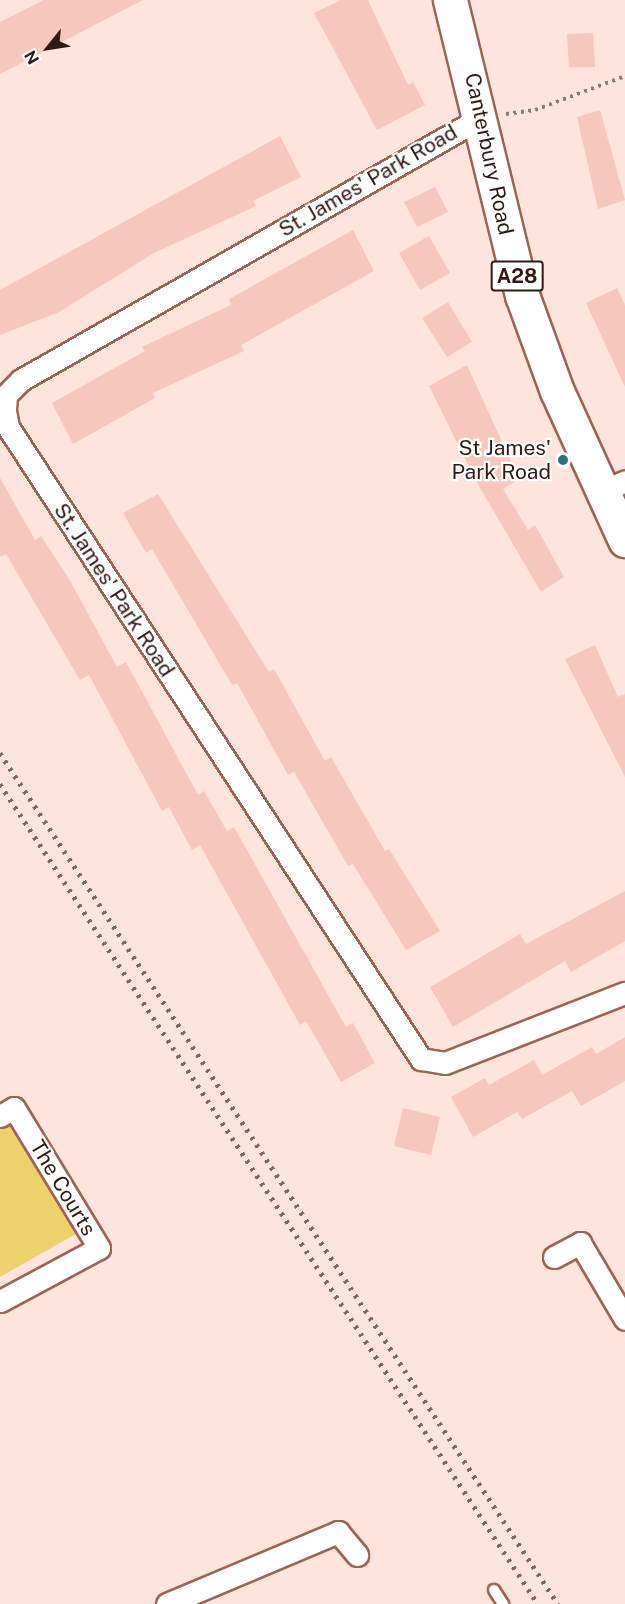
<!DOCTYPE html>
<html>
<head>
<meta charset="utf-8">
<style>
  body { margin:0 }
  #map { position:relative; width:625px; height:1604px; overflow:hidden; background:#ffe3dd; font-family:"Public Sans",sans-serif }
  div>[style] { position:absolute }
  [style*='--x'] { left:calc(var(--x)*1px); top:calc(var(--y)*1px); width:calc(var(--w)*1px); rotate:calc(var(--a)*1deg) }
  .green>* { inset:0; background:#edd16c }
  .building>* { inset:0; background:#f6c7bc }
  .path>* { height:4px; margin-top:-2px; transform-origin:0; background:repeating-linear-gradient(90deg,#927873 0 3px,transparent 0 7.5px) }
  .roads { filter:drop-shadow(2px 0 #9e6355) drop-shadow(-2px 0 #9e6355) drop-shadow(0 2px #9e6355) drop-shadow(0 -2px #9e6355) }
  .service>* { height:10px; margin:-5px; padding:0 5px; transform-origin:5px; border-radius:5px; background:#fff }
  .minor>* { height:21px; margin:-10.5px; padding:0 10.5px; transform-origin:10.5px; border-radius:10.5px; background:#fff }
  .trunk>* { height:33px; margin:-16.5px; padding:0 16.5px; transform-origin:16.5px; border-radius:16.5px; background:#fff }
  .rail>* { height:4.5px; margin-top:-2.25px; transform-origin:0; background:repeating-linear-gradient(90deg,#806762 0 3px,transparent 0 9px) }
  .dots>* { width:16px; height:16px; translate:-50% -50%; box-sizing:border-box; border:3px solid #fff; border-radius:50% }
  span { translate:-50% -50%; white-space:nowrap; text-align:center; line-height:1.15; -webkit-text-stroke:4.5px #fff; paint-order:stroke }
  .shield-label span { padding:2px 4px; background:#fff; border:2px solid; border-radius:4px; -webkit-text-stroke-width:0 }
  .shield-label { font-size:20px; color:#311914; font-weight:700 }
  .street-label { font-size:21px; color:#311914 }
  .poi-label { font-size:21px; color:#311914 }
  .right { translate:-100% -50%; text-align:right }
  .north { position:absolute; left:18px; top:18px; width:60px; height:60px; -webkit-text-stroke:4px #fff; paint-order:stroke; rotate:240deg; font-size:16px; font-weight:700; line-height:24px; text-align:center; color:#311914 }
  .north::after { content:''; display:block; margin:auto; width:21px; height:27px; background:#311914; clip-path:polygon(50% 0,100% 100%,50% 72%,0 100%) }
</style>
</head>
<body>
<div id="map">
  <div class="green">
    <i style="clip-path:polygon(12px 1110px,81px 1231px,0 1277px,0 1116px)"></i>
  </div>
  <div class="building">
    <i style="clip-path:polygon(44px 0,143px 0,0 74px,0 22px)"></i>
    <i style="clip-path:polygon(341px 0,368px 0,408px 85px,413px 82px,425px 105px,377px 130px,314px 13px)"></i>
    <i style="clip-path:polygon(593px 33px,595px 67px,569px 67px,567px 34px)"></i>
    <i style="clip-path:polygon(600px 110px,625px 200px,598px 209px,577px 117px)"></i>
    <i style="clip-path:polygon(280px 136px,301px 177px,253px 201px,256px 206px,154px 253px,59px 312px,0 335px,0 290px)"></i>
    <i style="clip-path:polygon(435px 187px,448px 212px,417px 227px,404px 202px)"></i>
    <i style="clip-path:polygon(353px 230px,374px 271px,241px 345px,244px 351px,153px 393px,155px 398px,73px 444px,52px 403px,145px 351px,142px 347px,231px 305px,229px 299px)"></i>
    <i style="clip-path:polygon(429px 236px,450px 273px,420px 290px,399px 253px)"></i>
    <i style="clip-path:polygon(617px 288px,625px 305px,625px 387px,586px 303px)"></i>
    <i style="clip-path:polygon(448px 302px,472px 342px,447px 357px,422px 318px)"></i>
    <i style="clip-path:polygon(467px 365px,519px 479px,503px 489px,528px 530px,535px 525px,564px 577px,541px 592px,476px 481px,429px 386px)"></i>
    <i style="clip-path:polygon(0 478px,35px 540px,41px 536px,68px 577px,117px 667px,126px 662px,198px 795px,204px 791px,227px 831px,234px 827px,346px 1027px,353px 1023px,375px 1063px,341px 1082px,306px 1021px,300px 1025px,200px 845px,192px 850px,169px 807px,162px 811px,89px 675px,80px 680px,6px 554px,0 557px)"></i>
    <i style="clip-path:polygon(158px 494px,269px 672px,274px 669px,325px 761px,331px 757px,385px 851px,389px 849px,440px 931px,406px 950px,353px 864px,348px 866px,294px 772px,288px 775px,237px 683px,232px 685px,152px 549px,146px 553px,123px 513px)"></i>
    <i style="clip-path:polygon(595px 645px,618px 697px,625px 694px,625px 777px,565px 659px)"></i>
    <i style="clip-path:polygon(625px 891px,625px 941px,571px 972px,565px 961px,453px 1027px,430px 987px,520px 934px,526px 944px)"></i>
    <i style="clip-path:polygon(625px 1037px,625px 1081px,581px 1106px,572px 1091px,522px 1119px,517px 1112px,473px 1137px,451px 1097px,485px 1078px,489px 1085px,534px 1060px,542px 1075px,592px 1047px,596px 1054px)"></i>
    <i style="clip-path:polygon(403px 1108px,440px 1117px,431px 1155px,394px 1146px)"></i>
  </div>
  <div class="path">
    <i style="--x:506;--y:114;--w:29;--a:-8"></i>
    <i style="--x:535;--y:110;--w:96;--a:-20.7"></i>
  </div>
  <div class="roads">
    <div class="service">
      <i style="--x:494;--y:1590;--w:17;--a:57"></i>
    </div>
    <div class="minor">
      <i style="--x:482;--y:117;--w:531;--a:150.3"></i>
      <i style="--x:21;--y:380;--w:21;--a:135"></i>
      <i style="--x:6;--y:395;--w:16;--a:94"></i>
      <i style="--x:5;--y:411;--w:16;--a:79"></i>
      <i style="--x:8;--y:427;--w:755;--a:56.84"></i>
      <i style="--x:421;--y:1059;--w:24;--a:9"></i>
      <i style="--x:445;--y:1063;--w:193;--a:-21.3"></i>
      <i style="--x:603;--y:491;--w:24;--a:-24"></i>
      <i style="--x:0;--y:1116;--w:16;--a:-30"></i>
      <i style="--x:14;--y:1108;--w:164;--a:58.7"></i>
      <i style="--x:99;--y:1248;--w:112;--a:151.8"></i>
      <i style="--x:554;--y:1257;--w:30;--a:-28"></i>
      <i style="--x:580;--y:1243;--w:88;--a:59.4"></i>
      <i style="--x:167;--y:1604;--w:186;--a:-22.8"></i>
      <i style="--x:338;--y:1532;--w:30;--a:50"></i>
    </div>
    <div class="trunk">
      <i style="--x:450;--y:0;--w:304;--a:76.3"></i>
      <i style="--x:522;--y:295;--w:102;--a:70"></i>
      <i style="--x:557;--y:391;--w:164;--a:65.5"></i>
    </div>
  </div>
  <div class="rail">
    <i style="--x:0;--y:753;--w:1018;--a:56.75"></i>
    <i style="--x:0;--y:784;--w:981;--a:56.73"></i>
  </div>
  <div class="dots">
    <i style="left:563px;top:460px;background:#2b717f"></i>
  </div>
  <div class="shield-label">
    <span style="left:517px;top:276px">A28</span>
  </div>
  <div class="street-label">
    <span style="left:489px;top:154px;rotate:78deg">Canterbury Road</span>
    <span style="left:368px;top:181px;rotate:-30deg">St. James' Park Road</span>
    <span style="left:114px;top:590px;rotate:57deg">St. James' Park Road</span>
    <span style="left:63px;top:1188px;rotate:59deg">The Courts</span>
  </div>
  <div class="poi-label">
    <span class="right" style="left:551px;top:460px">St James'<br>Park Road</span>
  </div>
  <div class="north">N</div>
</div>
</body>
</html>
